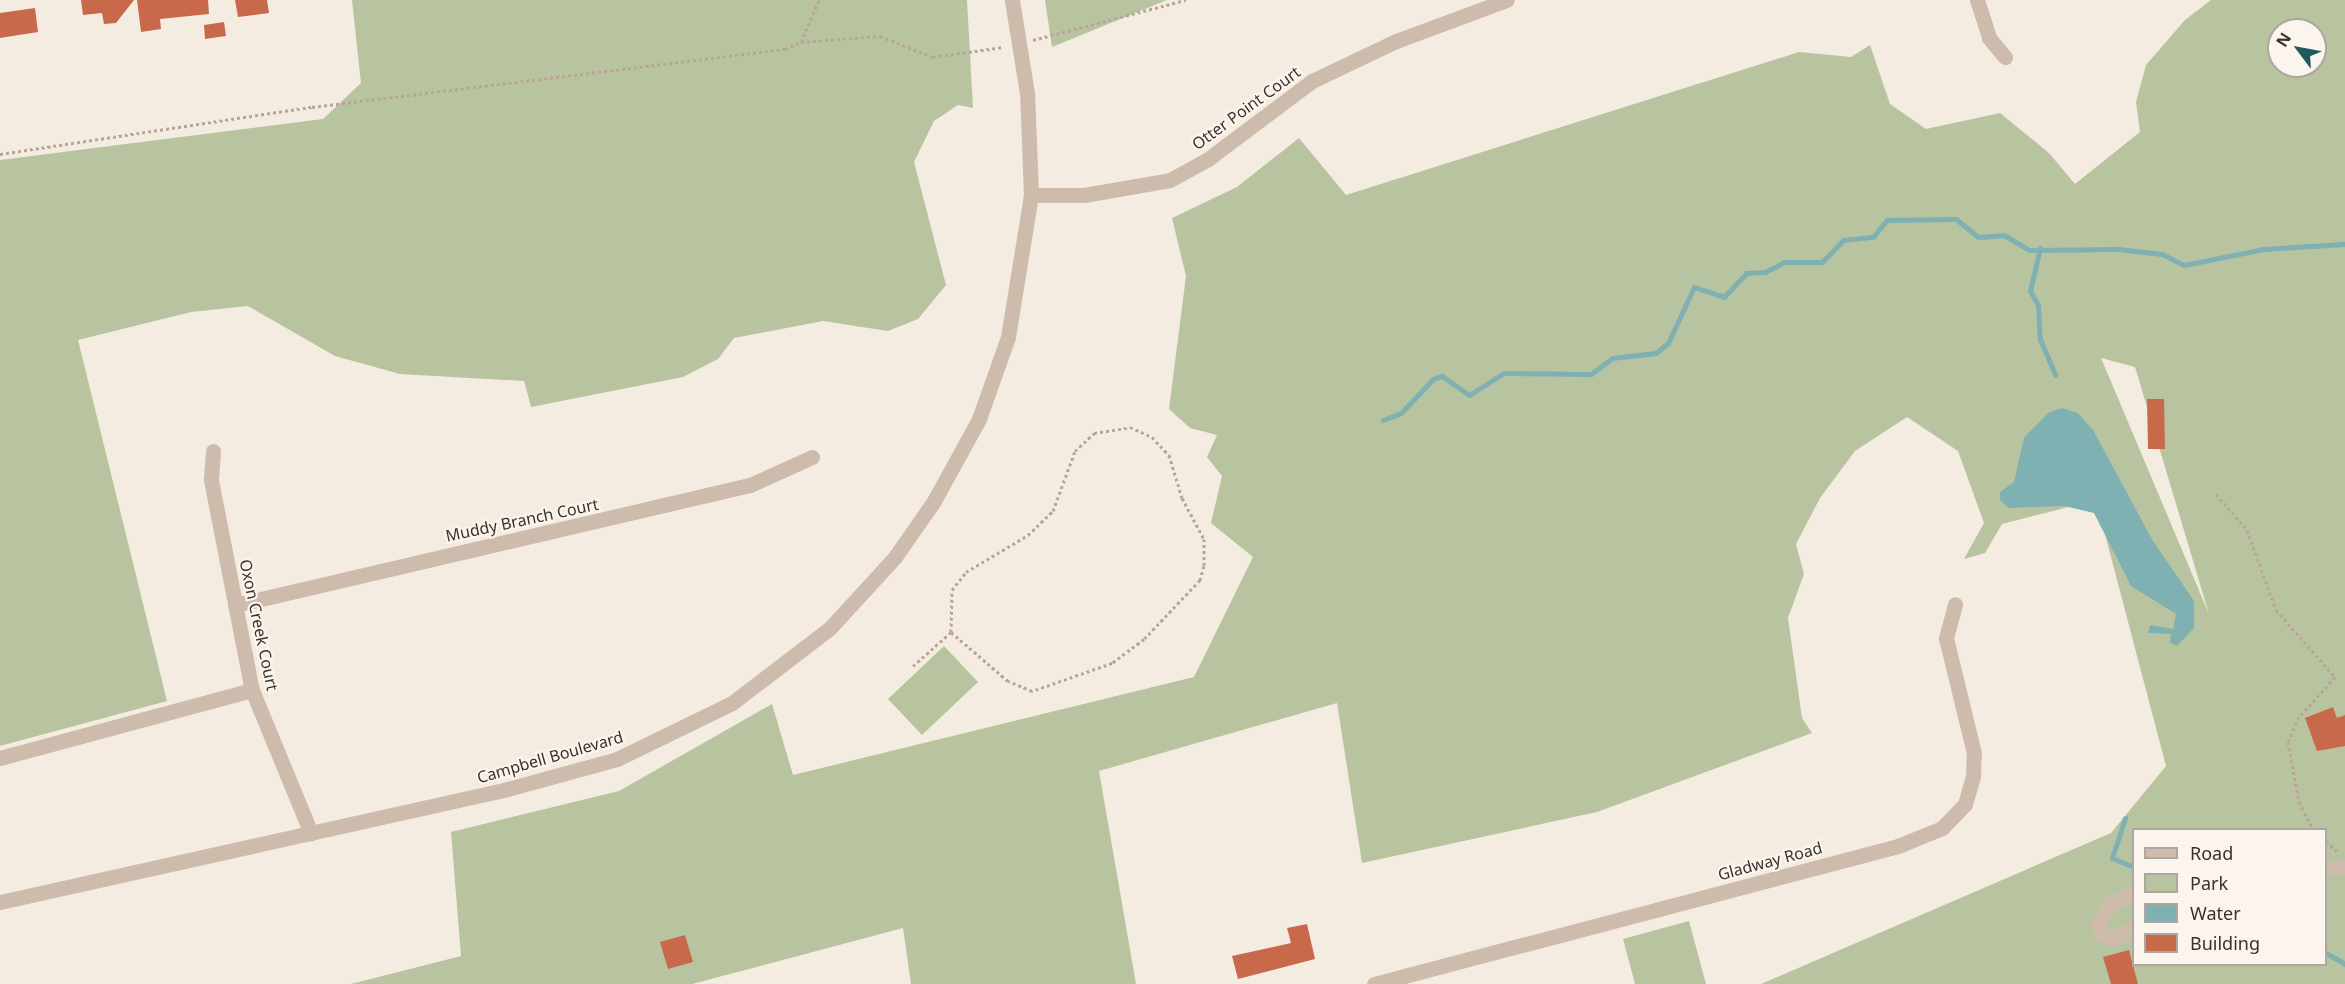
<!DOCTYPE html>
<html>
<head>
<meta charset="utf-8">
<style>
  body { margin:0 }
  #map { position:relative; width:2345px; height:984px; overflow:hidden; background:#f4ebe1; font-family:"Noto Sans",sans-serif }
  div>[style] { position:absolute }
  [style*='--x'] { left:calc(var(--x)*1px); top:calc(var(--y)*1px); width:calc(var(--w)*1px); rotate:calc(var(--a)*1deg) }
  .green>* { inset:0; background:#b8c4a0 }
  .water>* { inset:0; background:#7fb0b2 }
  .stream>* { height:5px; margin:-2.5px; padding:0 2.5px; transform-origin:2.5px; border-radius:2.5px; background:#7fb0b2 }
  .building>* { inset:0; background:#c8694b }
  .path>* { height:3px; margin-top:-1.5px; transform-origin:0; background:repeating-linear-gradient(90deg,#b9a596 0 3px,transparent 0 6px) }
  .minor>* { height:15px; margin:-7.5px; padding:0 7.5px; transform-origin:7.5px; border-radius:7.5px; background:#cdbbac }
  span { translate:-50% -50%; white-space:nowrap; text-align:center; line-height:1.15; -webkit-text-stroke:4.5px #fbf5ee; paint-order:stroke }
  .street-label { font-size:16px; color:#3b302b }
  .legend { position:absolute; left:2132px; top:828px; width:195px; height:138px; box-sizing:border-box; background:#fbf5ee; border:2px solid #aea6a0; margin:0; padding:8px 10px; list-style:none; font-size:18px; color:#3b302b }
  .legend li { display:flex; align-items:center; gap:12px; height:30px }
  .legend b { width:30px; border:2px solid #aea6a0 }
  .north { position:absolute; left:2267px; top:18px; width:60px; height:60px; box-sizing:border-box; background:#fbf5ee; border:2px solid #aea6a0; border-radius:50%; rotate:302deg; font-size:16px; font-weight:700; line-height:24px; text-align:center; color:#3b302b }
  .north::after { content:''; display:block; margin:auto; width:21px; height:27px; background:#1f5a5e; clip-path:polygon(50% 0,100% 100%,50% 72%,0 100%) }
</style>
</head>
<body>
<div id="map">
  <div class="green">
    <i style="clip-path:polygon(352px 0,967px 0,973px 108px,958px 105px,934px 121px,914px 162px,946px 285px,918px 319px,888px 331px,823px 321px,734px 338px,718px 359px,683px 377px,531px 407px,524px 381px,400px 374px,335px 356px,248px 306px,191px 312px,78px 340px,167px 701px,0 746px,0 160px,323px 119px,361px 83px)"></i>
    <i style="clip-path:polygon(1045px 0,1167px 0,1052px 47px)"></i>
    <i style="clip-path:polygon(evenodd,2211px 0,2345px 0,2345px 984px,1761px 984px,2111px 833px,2166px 766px,2096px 500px,2002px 524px,1985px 553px,1964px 559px,1984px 523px,1958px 451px,1907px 417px,1855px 451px,1820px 498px,1796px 544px,1804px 574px,1788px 618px,1802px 718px,1812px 733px,1597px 812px,1362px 863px,1337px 703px,1099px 771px,1136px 984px,911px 984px,903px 928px,692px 984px,351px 984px,461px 956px,451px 832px,619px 791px,772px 704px,793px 775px,1194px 677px,1253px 557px,1211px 523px,1222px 476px,1207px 457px,1217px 435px,1190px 428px,1169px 409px,1186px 276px,1172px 218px,1237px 187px,1299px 138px,1346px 195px,1799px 52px,1851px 57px,1870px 45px,1890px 104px,1926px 129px,2000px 113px,2049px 153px,2075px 184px,2140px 132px,2136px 102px,2146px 65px,2185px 20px,2211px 0,2279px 30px,2315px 30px,2315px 66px,2279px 66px,2279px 30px,2211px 0,2101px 358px,2135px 367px,2209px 614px,2101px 358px,2211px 0,2134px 830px,2326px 830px,2326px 964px,2134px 964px,2134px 830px)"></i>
    <i style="clip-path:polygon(944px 646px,978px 682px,922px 735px,888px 699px)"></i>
    <i style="clip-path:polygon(1689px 921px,1706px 984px,1635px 984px,1623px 939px)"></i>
  </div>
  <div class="water">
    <i style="clip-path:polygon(2062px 408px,2078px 413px,2093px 430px,2153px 541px,2194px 601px,2194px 628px,2177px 646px,2170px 643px,2171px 634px,2148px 633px,2150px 625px,2173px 629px,2176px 614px,2131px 586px,2094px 513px,2064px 506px,2009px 508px,2000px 500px,2000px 492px,2014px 482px,2024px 438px,2048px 413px)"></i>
  </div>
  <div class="stream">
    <i style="--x:2040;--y:248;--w:44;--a:103.1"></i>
    <i style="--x:2030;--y:291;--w:16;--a:60"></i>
    <i style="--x:2038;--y:305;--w:34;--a:87"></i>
    <i style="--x:2040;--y:339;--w:39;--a:67"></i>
    <i style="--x:1383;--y:420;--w:19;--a:-21"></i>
    <i style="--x:1401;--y:413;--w:47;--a:-46.7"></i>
    <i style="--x:1433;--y:379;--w:9;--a:-18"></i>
    <i style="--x:1442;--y:376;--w:33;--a:35"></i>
    <i style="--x:1469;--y:395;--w:41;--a:-32.2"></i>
    <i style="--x:1504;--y:373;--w:87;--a:0.7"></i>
    <i style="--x:1591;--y:374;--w:26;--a:-37"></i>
    <i style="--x:1612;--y:358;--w:44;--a:-6.5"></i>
    <i style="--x:1656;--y:353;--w:16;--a:-40"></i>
    <i style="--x:1668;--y:343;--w:62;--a:-65.1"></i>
    <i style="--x:1694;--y:287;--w:32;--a:18"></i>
    <i style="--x:1724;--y:297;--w:33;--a:-47"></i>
    <i style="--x:1746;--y:273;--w:19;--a:-3"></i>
    <i style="--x:1765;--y:272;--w:22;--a:-27"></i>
    <i style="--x:1785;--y:262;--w:37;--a:0"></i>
    <i style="--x:1822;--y:262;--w:30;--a:-46"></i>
    <i style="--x:1843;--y:240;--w:30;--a:-6"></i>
    <i style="--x:1873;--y:237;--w:22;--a:-51"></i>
    <i style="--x:1887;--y:220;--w:69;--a:-0.8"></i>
    <i style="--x:1956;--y:219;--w:28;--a:39"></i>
    <i style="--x:1978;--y:237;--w:26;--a:-4"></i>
    <i style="--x:2004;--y:235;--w:29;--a:31"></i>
    <i style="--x:2029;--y:250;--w:89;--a:-0.6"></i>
    <i style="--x:2118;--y:249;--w:44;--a:6.5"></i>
    <i style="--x:2162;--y:254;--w:25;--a:27"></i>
    <i style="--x:2184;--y:265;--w:81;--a:-11.4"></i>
    <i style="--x:2263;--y:249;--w:82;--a:-3.5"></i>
    <i style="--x:2125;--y:818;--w:42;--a:108"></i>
    <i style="--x:2112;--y:858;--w:24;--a:22"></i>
    <i style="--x:2326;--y:953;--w:22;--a:30"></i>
  </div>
  <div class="building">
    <i style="clip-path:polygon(81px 0,134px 0,116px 23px,104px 24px,102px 13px,83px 15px)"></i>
    <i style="clip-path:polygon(137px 0,208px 0,209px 14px,160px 19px,161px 29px,141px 32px)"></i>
    <i style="clip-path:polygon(235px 0,267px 0,269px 13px,238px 17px)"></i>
    <i style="clip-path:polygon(35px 8px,38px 32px,0 38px,0 13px)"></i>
    <i style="clip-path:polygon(224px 22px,226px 36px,205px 39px,204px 25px)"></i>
    <i style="clip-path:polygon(2147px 399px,2164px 399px,2165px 449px,2148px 449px)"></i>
    <i style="clip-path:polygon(2333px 707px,2337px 718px,2345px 715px,2345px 746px,2317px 751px,2305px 718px)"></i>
    <i style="clip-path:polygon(1307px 924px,1315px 959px,1238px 979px,1232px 956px,1291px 943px,1287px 928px)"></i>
    <i style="clip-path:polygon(685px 935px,693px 962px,668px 969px,660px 942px)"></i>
    <i style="clip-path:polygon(2129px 950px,2138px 984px,2111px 984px,2103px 957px)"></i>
  </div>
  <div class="path">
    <i style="--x:1033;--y:40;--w:158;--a:-14.7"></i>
    <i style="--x:801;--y:42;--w:79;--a:-4.3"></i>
    <i style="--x:880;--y:36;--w:57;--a:21.6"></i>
    <i style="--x:933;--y:57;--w:71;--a:-8.1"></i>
    <i style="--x:0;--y:154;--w:316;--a:-8.6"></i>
    <i style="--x:312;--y:107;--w:477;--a:-7"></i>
    <i style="--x:785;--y:49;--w:17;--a:-24"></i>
    <i style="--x:801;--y:42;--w:46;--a:-66.8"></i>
    <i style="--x:2216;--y:494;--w:48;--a:49.3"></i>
    <i style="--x:2247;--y:530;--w:85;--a:70.1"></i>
    <i style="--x:2276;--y:610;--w:89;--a:48.6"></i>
    <i style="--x:2335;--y:677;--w:54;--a:132"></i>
    <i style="--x:2299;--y:717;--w:27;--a:114"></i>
    <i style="--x:2288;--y:742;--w:61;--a:79.6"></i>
    <i style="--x:2299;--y:802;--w:31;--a:63"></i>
    <i style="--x:913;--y:666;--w:51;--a:-41.8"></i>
    <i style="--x:951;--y:632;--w:42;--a:-88.6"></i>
    <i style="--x:952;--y:590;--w:23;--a:-52"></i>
    <i style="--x:966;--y:572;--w:72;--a:-30.8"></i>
    <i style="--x:1028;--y:535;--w:35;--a:-44"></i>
    <i style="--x:1053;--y:511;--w:64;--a:-69.9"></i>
    <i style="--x:1075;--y:451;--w:26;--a:-43"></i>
    <i style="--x:1094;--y:433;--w:36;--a:-9"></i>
    <i style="--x:1130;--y:427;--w:24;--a:24"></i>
    <i style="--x:1152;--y:437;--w:25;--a:47"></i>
    <i style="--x:1169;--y:455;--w:45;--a:73.2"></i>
    <i style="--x:1182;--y:498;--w:47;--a:61.8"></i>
    <i style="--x:1204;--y:539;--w:27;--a:90"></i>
    <i style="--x:1204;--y:566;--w:15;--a:106"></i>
    <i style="--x:1200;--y:580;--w:81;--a:133.5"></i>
    <i style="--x:1144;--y:639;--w:40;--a:143"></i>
    <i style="--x:1112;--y:663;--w:85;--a:160.7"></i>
    <i style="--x:1032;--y:691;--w:26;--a:-157"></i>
    <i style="--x:1008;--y:681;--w:75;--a:-139.3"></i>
    <i style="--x:2326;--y:841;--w:16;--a:43"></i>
  </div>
  <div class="minor">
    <i style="--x:1977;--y:0;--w:40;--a:72"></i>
    <i style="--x:1989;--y:38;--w:25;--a:50"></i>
    <i style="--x:1031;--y:195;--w:53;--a:0"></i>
    <i style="--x:1084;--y:195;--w:87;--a:-9.9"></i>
    <i style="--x:1170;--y:180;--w:43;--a:-28.9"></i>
    <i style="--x:1208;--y:159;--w:130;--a:-36.9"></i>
    <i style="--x:1312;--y:81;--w:93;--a:-25.5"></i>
    <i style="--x:1396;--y:41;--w:118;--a:-20.3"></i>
    <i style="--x:213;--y:451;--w:29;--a:94"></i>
    <i style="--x:211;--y:480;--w:214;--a:79"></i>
    <i style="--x:252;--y:690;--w:155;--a:67.6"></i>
    <i style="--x:235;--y:605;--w:529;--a:-13.12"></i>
    <i style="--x:750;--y:485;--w:68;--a:-24.3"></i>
    <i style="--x:0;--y:758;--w:261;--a:-15.1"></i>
    <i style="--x:2326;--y:868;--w:19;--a:-3"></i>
    <i style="--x:2134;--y:892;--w:29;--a:153"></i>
    <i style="--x:2108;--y:905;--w:22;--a:117"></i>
    <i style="--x:2098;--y:925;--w:11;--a:63"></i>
    <i style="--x:2103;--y:935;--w:12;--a:14"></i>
    <i style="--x:2115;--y:938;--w:22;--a:-30"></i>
    <i style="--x:0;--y:902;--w:516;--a:-12.53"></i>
    <i style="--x:504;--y:790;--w:117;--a:-15.3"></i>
    <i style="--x:617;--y:759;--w:128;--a:-26"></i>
    <i style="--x:732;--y:703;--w:123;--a:-37.4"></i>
    <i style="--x:830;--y:628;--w:96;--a:-47.5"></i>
    <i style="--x:895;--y:557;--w:68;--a:-55.1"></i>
    <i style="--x:934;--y:501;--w:94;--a:-61.2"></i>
    <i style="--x:979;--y:419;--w:87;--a:-70.5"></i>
    <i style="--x:1008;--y:337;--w:144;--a:-80.8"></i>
    <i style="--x:1031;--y:195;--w:102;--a:-92.2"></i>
    <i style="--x:1027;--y:93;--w:94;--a:-99.2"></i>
    <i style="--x:1374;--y:984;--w:542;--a:-14.75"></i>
    <i style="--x:1898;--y:846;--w:48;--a:-22.2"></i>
    <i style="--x:1942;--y:828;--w:33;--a:-46"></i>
    <i style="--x:1965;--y:804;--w:29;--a:-74"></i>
    <i style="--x:1973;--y:776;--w:23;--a:-88"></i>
    <i style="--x:1974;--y:753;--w:118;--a:-103.7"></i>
    <i style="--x:1946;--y:638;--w:35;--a:-75"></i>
  </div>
  <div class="street-label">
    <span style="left:1246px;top:108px;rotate:-36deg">Otter Point Court</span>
    <span style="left:522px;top:520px;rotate:-12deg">Muddy Branch Court</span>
    <span style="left:259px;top:625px;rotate:78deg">Oxon Creek Court</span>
    <span style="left:550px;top:757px;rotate:-16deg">Campbell Boulevard</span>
    <span style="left:1770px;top:861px;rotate:-15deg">Gladway Road</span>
  </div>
  <ul class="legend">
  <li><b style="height:8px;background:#cdbbac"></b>Road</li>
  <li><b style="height:16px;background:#b8c4a0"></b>Park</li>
  <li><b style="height:16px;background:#7fb0b2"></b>Water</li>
  <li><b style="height:16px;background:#c8694b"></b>Building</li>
  </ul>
  <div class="north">N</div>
</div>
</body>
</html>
